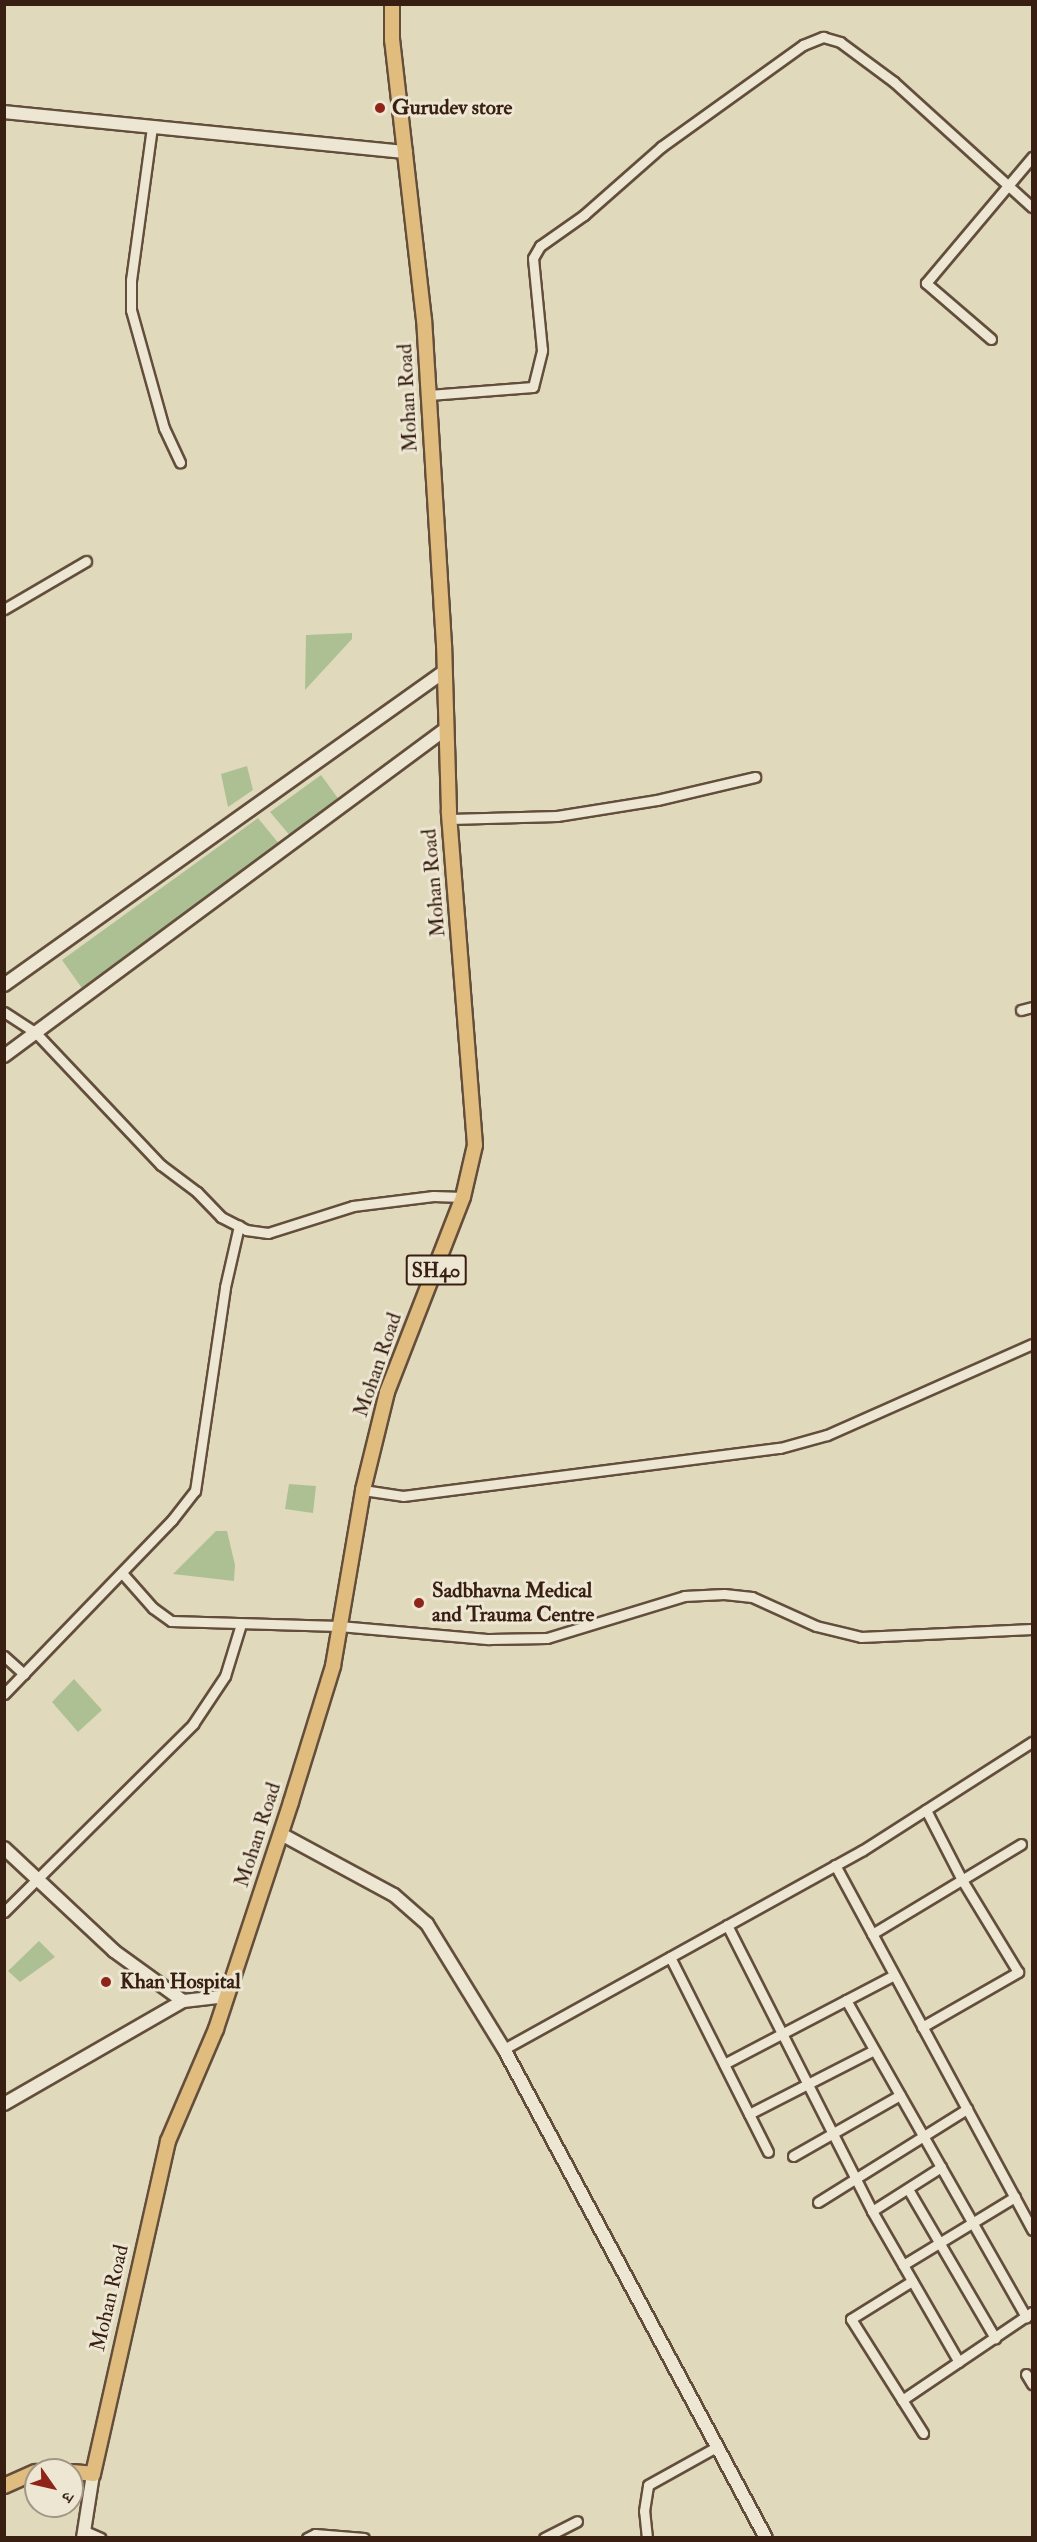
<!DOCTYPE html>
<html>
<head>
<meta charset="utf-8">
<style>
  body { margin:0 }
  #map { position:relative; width:1037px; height:2542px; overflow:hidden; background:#e1d9bc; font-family:"IM FELL Double Pica","Noto Serif Devanagari",serif }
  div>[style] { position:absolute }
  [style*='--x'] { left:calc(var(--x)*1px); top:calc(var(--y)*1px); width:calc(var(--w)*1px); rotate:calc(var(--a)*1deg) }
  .green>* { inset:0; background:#adc094 }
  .roads { filter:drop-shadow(2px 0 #634e3c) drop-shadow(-2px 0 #634e3c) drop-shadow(0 2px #634e3c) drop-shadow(0 -2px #634e3c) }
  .street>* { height:9px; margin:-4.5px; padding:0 4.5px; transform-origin:4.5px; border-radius:4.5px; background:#ece6d3 }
  .secondary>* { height:12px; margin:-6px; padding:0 6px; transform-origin:6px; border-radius:6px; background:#ece6d3 }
  .primary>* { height:14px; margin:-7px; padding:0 7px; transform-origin:7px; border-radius:7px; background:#e0bc7e }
  .dots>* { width:16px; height:16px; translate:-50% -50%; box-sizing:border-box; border:3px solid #ece6d3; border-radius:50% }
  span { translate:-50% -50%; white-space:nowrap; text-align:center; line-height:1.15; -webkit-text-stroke:6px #ece6d3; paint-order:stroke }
  .shield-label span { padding:2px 4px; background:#ece6d3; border:2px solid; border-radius:4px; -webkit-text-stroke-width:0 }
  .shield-label { font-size:20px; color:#391f11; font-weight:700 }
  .poi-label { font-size:21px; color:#391f11; font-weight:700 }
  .left { translate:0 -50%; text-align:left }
  .street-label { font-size:21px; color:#391f11 }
  .frame { position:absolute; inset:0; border:6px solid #391f11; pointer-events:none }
  .north { position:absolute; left:24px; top:2458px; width:60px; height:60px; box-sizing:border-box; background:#ece6d3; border:2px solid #a49685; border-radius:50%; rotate:124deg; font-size:16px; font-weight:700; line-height:24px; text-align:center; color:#391f11 }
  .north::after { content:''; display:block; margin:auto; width:21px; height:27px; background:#8f2418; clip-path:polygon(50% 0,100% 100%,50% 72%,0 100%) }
</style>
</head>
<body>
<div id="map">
  <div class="green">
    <i style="clip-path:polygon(352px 633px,352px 639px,305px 690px,306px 635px)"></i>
    <i style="clip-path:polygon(247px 766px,253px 790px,228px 807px,221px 774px)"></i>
    <i style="clip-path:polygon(321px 775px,340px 801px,292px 838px,270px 812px)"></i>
    <i style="clip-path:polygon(258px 818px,280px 845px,84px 991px,62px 960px)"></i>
    <i style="clip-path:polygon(289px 1484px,316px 1486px,313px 1513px,285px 1509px)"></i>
    <i style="clip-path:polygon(216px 1531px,227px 1531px,235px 1565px,234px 1581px,173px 1574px)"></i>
    <i style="clip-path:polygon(74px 1679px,102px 1710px,78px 1732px,52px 1702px)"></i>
    <i style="clip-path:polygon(39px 1941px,55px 1957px,20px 1982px,8px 1971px)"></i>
  </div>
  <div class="roads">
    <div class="street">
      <i style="--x:152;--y:127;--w:154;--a:97.8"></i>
      <i style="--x:131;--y:280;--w:30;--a:90"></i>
      <i style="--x:131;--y:310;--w:123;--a:74.4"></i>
      <i style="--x:164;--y:428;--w:38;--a:65"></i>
      <i style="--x:991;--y:339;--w:86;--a:-139.3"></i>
      <i style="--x:926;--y:283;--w:165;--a:-49.9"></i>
      <i style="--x:429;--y:395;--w:104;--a:-4.4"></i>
      <i style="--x:533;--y:387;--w:38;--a:-76"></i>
      <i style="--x:542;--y:350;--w:92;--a:-95.6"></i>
      <i style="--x:533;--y:258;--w:14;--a:-60"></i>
      <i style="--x:540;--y:246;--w:54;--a:-35.2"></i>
      <i style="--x:584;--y:215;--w:103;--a:-41.4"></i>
      <i style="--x:661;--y:147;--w:175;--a:-35.7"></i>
      <i style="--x:803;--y:45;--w:22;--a:-22"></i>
      <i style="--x:823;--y:37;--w:18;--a:16"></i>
      <i style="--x:840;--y:42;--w:67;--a:36.5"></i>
      <i style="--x:894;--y:82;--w:186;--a:42.2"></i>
      <i style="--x:4;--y:609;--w:95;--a:-30.3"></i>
      <i style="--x:450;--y:819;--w:107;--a:-1.6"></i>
      <i style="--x:557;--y:816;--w:101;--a:-9.1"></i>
      <i style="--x:657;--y:800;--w:101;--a:-13.2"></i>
      <i style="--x:1021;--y:1010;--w:11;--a:-15"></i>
      <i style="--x:4;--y:1012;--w:38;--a:33"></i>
      <i style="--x:36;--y:1033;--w:182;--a:46.6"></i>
      <i style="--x:161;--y:1165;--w:45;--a:36.9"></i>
      <i style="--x:197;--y:1192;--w:35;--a:46"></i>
      <i style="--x:221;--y:1217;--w:28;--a:27"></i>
      <i style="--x:246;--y:1230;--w:22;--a:8"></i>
      <i style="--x:268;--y:1233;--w:89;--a:-17.6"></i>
      <i style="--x:353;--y:1206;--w:81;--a:-7.1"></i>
      <i style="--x:433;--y:1196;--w:30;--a:2"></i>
      <i style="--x:363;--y:1490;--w:40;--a:8.5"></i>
      <i style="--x:403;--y:1496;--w:380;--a:-7.3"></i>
      <i style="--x:780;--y:1448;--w:49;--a:-15.5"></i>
      <i style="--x:827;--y:1435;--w:224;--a:-23.9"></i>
      <i style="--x:122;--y:1573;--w:47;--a:48.5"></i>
      <i style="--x:153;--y:1608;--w:22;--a:36"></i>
      <i style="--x:171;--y:1621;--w:168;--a:1.7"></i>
      <i style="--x:339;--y:1626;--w:151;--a:5"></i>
      <i style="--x:489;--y:1639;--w:58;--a:-1"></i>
      <i style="--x:547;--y:1638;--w:143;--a:-17"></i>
      <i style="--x:684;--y:1596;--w:40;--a:-2.9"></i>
      <i style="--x:724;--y:1594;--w:28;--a:6"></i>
      <i style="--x:752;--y:1597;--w:70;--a:24.4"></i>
      <i style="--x:816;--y:1626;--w:46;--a:13.7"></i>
      <i style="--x:861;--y:1637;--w:171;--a:-2.7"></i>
      <i style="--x:4;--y:1656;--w:27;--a:42"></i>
      <i style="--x:4;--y:1694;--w:242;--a:-46"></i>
      <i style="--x:172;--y:1520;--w:37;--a:-52"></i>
      <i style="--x:195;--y:1491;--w:206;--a:-81.6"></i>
      <i style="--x:225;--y:1287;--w:63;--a:-77.1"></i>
      <i style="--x:835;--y:1865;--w:415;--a:61.6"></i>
      <i style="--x:4;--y:1912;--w:267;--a:-44.8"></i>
      <i style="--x:193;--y:1724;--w:58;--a:-56.3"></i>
      <i style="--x:225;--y:1676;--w:54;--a:-72.9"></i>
      <i style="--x:727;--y:1925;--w:321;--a:63.1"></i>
      <i style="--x:872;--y:2211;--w:174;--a:60.1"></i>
      <i style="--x:872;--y:1934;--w:174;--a:-31.1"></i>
      <i style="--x:670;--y:1957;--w:218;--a:63.3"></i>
      <i style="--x:846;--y:2000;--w:365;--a:60.4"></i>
      <i style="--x:922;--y:2027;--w:111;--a:-29.8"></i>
      <i style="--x:1018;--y:1972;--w:108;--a:-121.3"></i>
      <i style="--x:962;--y:1880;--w:79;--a:-117.2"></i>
      <i style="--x:504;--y:2049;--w:410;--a:-29"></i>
      <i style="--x:863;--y:1850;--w:201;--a:-32.6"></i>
      <i style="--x:724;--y:2064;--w:192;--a:-27.6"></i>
      <i style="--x:749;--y:2114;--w:140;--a:-27.1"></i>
      <i style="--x:793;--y:2156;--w:123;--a:-29.7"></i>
      <i style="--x:908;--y:2189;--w:173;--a:59.7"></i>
      <i style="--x:818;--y:2202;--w:176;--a:-32"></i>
      <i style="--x:872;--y:2211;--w:82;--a:-32.5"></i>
      <i style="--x:903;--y:2265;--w:131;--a:-31.3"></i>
      <i style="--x:912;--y:2281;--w:72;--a:148.1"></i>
      <i style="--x:851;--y:2319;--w:135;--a:57.7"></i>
      <i style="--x:1026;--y:2374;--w:12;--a:59"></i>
      <i style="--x:902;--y:2400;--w:157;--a:-34.1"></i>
      <i style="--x:85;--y:2531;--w:17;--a:24"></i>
      <i style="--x:307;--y:2538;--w:9;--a:-27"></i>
      <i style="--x:315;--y:2534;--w:49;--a:4.7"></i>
      <i style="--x:544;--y:2538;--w:37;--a:-27"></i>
      <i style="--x:647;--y:2538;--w:27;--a:-96"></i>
      <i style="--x:644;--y:2511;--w:26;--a:-81"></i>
      <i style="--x:648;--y:2485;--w:80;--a:-29.1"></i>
    </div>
    <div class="secondary">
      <i style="--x:4;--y:112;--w:404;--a:5.7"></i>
      <i style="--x:4;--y:985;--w:541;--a:-35.45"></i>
      <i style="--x:4;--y:1056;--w:551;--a:-36.52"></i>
      <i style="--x:281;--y:1834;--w:128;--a:28.4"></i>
      <i style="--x:394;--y:1895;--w:44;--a:41.3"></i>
      <i style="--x:427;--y:1924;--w:147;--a:58.4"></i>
      <i style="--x:504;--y:2049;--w:555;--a:61.82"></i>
      <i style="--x:4;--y:1848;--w:151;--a:43.1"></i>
      <i style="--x:114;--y:1951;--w:85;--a:35.9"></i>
      <i style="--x:4;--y:2104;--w:207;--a:-29.9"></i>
      <i style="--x:183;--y:2001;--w:44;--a:-6.5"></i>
      <i style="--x:83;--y:2538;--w:65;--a:-81.1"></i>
    </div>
    <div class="primary">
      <i style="--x:72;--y:2472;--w:21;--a:5"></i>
      <i style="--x:93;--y:2474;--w:341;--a:-77.3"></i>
      <i style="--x:168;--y:2141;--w:122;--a:-66.8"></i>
      <i style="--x:216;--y:2029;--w:239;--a:-71.7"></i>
      <i style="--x:291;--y:1802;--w:142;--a:-72.8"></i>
      <i style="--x:333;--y:1666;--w:179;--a:-80.3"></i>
      <i style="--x:363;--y:1490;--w:101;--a:-76.2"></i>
      <i style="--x:387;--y:1392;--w:209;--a:-68.7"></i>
      <i style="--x:463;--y:1197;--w:53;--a:-77"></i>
      <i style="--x:475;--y:1145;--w:335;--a:-94.5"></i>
      <i style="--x:449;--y:811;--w:166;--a:-91.7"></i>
      <i style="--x:444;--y:645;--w:326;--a:-93.5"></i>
      <i style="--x:424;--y:320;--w:282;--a:-96.5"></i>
      <i style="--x:392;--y:40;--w:36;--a:-90"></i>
      <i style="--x:4;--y:2486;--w:35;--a:-24"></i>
    </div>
  </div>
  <div class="dots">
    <i style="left:380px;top:108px;background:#8f2418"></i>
    <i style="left:419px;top:1603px;background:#8f2418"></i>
    <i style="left:106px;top:1982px;background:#8f2418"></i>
  </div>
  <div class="shield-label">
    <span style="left:436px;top:1270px">SH40</span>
  </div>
  <div class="poi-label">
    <span class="left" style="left:392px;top:108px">Gurudev store</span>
    <span class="left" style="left:432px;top:1603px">Sadbhavna Medical<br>and Trauma Centre</span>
    <span class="left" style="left:120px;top:1982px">Khan Hospital</span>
  </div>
  <div class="street-label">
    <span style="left:408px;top:398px;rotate:-93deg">Mohan Road</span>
    <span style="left:434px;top:883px;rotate:-95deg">Mohan Road</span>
    <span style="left:378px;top:1365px;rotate:-71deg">Mohan Road</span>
    <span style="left:258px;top:1835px;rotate:-72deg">Mohan Road</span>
    <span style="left:110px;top:2298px;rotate:-77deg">Mohan Road</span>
  </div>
  <div class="frame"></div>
  <div class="north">उ</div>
</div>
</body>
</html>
